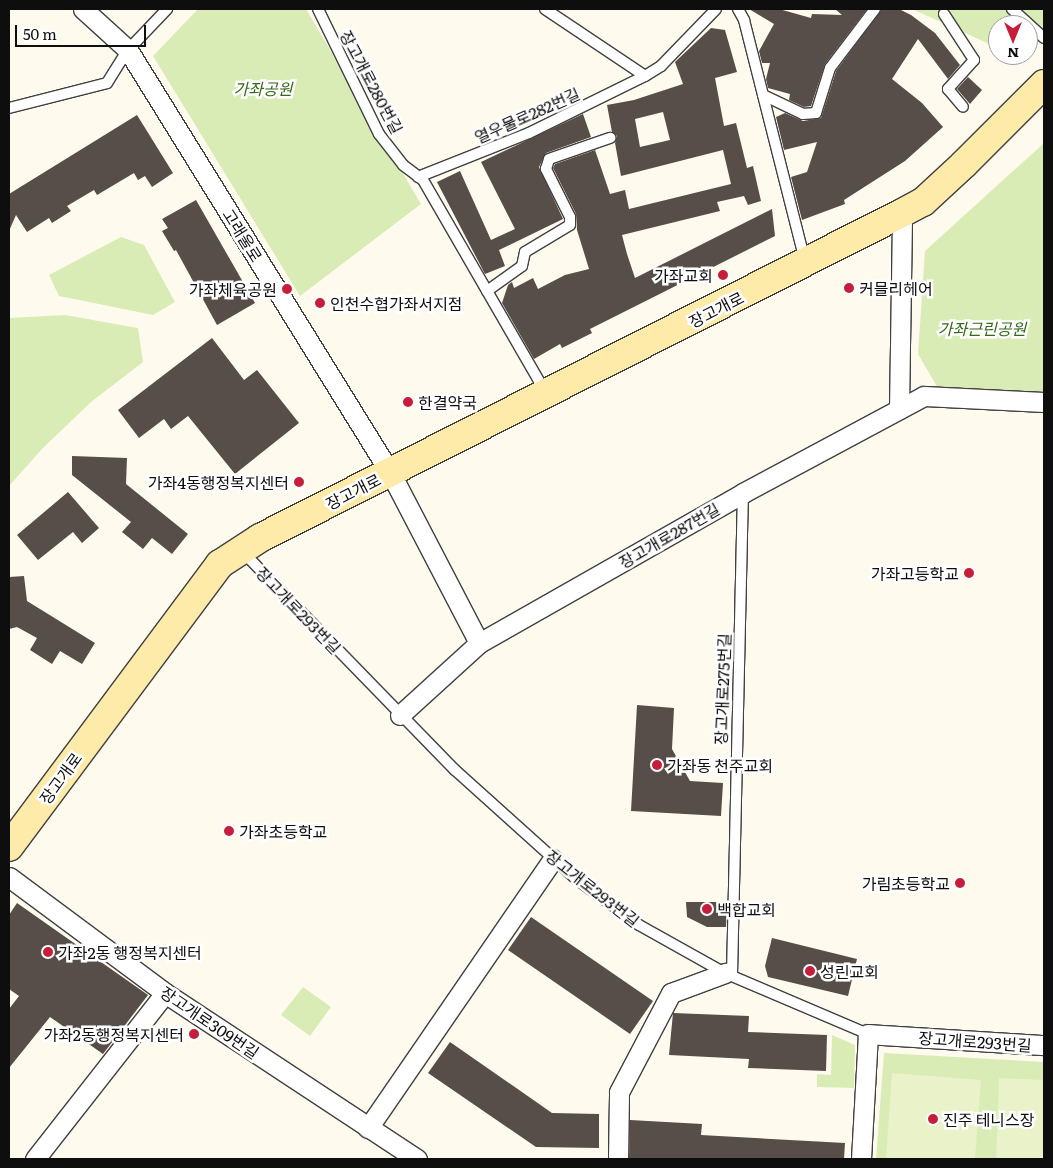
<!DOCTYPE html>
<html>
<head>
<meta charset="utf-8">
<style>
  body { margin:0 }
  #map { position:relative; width:1053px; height:1168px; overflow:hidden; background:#fffaee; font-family:Literata,"Noto Sans KR",serif }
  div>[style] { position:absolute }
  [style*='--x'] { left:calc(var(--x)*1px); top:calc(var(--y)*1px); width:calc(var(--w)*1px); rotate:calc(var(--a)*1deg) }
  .green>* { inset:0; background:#d9ecb5 }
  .pitch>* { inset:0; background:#e9f2c8 }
  .building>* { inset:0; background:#574d49 }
  .roads { filter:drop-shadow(1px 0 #414141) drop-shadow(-1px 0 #414141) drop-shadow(0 1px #414141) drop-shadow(0 -1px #414141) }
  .lane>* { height:10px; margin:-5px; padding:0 5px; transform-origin:5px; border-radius:5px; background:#fff }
  .street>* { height:19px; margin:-9.5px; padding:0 9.5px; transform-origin:9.5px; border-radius:9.5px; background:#fff }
  .secondary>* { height:28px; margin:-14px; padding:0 14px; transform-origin:14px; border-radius:14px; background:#ffeba9 }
  .dots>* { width:14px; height:14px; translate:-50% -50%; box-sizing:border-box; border:2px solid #fff; border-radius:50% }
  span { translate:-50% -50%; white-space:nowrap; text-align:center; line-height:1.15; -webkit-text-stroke:5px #fff; paint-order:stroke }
  .street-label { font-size:16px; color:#0e0e0e }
  .park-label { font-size:16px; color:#35691a; font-style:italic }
  .poi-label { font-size:16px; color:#0e0e0e }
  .right { translate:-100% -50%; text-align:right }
  .left { translate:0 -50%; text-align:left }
  .frame { position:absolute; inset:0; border:10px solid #0e0e0e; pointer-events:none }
  .north { position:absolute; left:988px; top:15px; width:50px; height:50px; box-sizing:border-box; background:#fff; border:1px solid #9f9f9f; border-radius:50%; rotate:180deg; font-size:14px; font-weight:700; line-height:20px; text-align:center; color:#0e0e0e }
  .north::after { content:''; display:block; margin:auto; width:18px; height:22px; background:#c61d3b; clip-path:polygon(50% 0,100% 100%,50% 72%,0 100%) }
  .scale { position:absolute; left:15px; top:25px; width:131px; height:22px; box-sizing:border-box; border:2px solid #0e0e0e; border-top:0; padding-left:6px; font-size:15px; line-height:18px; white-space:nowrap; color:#0e0e0e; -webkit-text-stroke:4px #fff; paint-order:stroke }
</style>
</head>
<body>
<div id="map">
  <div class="green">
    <i style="clip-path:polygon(198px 9px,306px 9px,421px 204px,300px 296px,153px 56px)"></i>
    <i style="clip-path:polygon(912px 9px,1044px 9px,1044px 35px,1028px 51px,1028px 25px,998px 25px,998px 48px)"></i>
    <i style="clip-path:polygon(1044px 143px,1044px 394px,939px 390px,918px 354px,925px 251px)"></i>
    <i style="clip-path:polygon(121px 237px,144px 245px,175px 302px,153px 315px,59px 296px,49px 275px)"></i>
    <i style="clip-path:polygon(65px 315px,138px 328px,143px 362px,91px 402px,42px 449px,9px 486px,9px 318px)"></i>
    <i style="clip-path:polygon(303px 987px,331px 1007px,310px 1036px,281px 1015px)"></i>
    <i style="clip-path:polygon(832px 1035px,855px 1045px,854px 1088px,817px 1087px,817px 1074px,831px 1075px)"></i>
    <i style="clip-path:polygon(884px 1053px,1044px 1062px,1044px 1159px,876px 1159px)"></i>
  </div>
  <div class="pitch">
    <i style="clip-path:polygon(892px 1073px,981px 1080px,975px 1159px,886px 1159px)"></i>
    <i style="clip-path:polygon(999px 1078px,1044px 1080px,1044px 1159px,996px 1159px)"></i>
  </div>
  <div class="building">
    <i style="clip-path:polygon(749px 9px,779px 9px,811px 18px,812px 14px,842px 15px,835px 9px,867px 9px,825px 64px,811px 106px,804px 107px,789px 100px,790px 94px,768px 88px,766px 79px,770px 63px,762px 63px,759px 51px,774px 24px)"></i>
    <i style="clip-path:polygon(882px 9px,899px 9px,911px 15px,935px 33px,960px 65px,948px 79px,918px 39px,892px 79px,922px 103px,943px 127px,905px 161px,844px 200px,845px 204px,802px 220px,791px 177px,807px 172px,817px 142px,784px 150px,776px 117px,785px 113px,803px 121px,821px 118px,836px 71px)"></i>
    <i style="clip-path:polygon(evenodd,711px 28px,725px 30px,737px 72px,715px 78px,724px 126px,736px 123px,747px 168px,753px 166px,761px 201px,748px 205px,744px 196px,717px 202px,720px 211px,622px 235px,627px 254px,635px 278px,772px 209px,775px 236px,590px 329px,592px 333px,562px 348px,560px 344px,534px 359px,502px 303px,508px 285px,512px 282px,514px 288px,533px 278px,538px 289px,565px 275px,589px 269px,577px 230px,576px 214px,553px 168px,555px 164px,595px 150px,610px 194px,625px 190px,629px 209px,731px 184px,723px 150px,621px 176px,615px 143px,617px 136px,612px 132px,607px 105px,634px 100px,683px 84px,675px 62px,711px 28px,663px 112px,670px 140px,640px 147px,635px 119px,663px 112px)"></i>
    <i style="clip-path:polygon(968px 77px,982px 90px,970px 104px,957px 89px)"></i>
    <i style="clip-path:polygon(583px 114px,591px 137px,546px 153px,539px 167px,563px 219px,499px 250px,505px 266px,485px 274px,437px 182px,460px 171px,491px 240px,515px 229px,481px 162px)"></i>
    <i style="clip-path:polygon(137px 115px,173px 173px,152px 187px,145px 176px,138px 180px,134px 173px,97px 195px,94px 190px,67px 206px,71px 211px,52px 223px,49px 218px,27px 232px,16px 215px,9px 231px,9px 194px)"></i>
    <i style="clip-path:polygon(196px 200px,255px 303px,217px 325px,176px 250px,174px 251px,162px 231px,168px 228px,162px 219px)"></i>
    <i style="clip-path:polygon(212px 338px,244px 380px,257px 370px,299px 423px,235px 474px,188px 416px,171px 429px,164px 419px,139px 438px,118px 410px)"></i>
    <i style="clip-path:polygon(72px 456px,127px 458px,126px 484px,188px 534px,172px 554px,152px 538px,143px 549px,122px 532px,131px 522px,72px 475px)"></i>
    <i style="clip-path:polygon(68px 492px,99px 528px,82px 543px,73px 532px,38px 560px,17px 535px)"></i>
    <i style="clip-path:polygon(24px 576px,27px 601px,95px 643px,82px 664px,60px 651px,52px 664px,30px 650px,37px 638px,17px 627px,9px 629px,9px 577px)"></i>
    <i style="clip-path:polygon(637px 705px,674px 708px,672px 749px,690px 781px,723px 783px,721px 816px,631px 811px)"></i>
    <i style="clip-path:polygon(686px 902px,727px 902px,726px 927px,707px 927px,687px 917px)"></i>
    <i style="clip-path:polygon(17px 903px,148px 995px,103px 1054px,50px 1017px,9px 1068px,9px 1009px,19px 996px,9px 989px,9px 915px)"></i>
    <i style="clip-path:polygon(531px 917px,653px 1001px,630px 1034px,508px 950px)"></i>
    <i style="clip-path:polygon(772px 938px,857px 959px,848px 996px,768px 977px,765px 966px)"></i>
    <i style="clip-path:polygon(673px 1013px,749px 1016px,748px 1032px,827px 1035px,826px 1071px,748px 1068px,749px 1059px,669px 1055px)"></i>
    <i style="clip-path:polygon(450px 1042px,552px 1113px,599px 1114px,599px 1148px,536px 1147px,428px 1073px)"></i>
    <i style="clip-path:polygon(630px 1120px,702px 1124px,701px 1135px,845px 1143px,844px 1159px,629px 1159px)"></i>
  </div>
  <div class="roads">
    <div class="lane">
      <i style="--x:318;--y:9;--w:139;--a:64"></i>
      <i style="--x:379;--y:134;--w:39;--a:52"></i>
      <i style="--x:403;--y:165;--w:25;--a:37"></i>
      <i style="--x:423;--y:180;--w:246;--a:60"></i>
      <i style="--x:545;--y:9;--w:120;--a:33.8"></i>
      <i style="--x:738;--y:9;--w:13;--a:61"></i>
      <i style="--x:744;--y:20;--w:249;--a:75.8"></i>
      <i style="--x:1012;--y:9;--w:43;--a:42.2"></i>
      <i style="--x:944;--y:14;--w:55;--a:56.9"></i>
      <i style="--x:974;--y:60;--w:39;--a:132"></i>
      <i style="--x:948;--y:89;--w:23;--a:50"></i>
      <i style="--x:763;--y:95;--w:44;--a:25.4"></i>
      <i style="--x:803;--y:114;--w:13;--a:-4"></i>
      <i style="--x:816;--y:113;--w:47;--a:-72.7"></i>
      <i style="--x:830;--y:68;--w:74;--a:-52.7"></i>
      <i style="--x:9;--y:108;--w:101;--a:-14.3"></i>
      <i style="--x:107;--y:83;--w:39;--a:-58"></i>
      <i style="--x:128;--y:50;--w:57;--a:-46.4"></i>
      <i style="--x:418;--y:177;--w:119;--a:-21.6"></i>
      <i style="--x:529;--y:133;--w:129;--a:-26.2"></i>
      <i style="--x:645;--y:76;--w:19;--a:-32"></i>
      <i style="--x:661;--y:66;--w:79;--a:-46"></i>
      <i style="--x:487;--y:291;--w:43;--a:-35.5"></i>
      <i style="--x:522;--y:266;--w:14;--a:-78"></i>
      <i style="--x:525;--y:252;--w:52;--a:-31"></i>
      <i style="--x:570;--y:225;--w:8;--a:-90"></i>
      <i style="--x:570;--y:217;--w:54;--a:-116.6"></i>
      <i style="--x:546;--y:169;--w:10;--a:-73"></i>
      <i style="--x:549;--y:159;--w:65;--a:-19"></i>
      <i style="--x:241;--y:550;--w:307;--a:45.8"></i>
      <i style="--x:455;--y:770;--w:161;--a:42"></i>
      <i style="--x:575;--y:878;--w:79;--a:36.3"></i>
      <i style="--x:639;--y:925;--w:98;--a:29.2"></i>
      <i style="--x:725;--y:973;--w:155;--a:23.1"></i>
      <i style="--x:732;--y:975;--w:482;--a:-88.7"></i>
    </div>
    <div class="street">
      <i style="--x:83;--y:9;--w:61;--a:42.3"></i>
      <i style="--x:128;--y:50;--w:497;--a:58.2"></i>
      <i style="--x:390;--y:472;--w:193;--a:62.5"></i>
      <i style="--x:899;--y:409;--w:196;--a:-89.1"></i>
      <i style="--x:400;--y:715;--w:107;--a:-42.3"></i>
      <i style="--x:479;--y:643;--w:304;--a:-29.6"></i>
      <i style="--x:743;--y:493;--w:205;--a:-28.2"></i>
      <i style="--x:924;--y:396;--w:120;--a:2.9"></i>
      <i style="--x:9;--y:877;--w:194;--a:36.6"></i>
      <i style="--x:165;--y:993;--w:302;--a:33.4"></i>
      <i style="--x:368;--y:1128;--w:326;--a:-55.5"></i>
      <i style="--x:35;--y:1159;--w:211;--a:-51.9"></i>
      <i style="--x:618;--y:1159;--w:67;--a:-89.1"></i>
      <i style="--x:619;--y:1092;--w:112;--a:-62.3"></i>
      <i style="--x:671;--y:993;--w:58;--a:-20.3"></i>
      <i style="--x:861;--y:1159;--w:125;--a:-86.8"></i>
      <i style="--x:868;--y:1034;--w:176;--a:3.6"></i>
    </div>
    <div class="secondary">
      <i style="--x:9;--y:847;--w:353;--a:-53.3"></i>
      <i style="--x:220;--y:564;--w:48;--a:-33"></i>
      <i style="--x:260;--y:538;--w:720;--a:-26.85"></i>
      <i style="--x:902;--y:213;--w:24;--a:-28"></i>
      <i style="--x:923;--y:202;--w:56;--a:-42.8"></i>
      <i style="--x:964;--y:164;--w:113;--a:-45"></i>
    </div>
  </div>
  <div class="dots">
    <i style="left:723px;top:275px;background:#c61d3b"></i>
    <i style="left:849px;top:288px;background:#c61d3b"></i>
    <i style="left:287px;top:289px;background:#c61d3b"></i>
    <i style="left:320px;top:303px;background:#c61d3b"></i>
    <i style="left:408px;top:402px;background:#c61d3b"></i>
    <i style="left:299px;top:482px;background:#c61d3b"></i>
    <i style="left:969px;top:573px;background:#c61d3b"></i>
    <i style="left:657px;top:765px;background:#c61d3b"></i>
    <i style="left:229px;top:831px;background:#c61d3b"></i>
    <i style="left:960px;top:883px;background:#c61d3b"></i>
    <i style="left:707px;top:909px;background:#c61d3b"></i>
    <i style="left:48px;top:952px;background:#c61d3b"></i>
    <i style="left:810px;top:971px;background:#c61d3b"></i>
    <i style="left:194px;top:1034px;background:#c61d3b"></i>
    <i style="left:933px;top:1119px;background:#c61d3b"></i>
  </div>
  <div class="street-label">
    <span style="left:372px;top:82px;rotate:62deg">장고개로280번길</span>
    <span style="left:527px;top:115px;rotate:-24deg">열우물로282번길</span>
    <span style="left:243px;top:235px;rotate:58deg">고래울로</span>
    <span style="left:716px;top:309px;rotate:-27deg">장고개로</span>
    <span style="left:353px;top:491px;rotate:-27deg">장고개로</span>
    <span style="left:669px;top:535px;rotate:-30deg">장고개로287번길</span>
    <span style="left:299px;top:610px;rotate:46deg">장고개로293번길</span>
    <span style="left:722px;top:689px;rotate:-88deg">장고개로275번길</span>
    <span style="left:60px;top:778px;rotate:-54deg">장고개로</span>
    <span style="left:593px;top:888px;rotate:38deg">장고개로293번길</span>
    <span style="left:210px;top:1022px;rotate:34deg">장고개로309번길</span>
    <span style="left:975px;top:1041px;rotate:4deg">장고개로293번길</span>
  </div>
  <div class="park-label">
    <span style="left:263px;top:88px">가좌공원</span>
    <span style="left:982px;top:328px">가좌근린공원</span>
  </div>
  <div class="poi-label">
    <span class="right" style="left:713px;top:275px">가좌교회</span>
    <span class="left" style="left:859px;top:288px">커믈리헤어</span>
    <span class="right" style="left:277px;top:289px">가좌체육공원</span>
    <span class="left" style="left:330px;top:303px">인천수협가좌서지점</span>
    <span class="left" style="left:418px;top:402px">한결약국</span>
    <span class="right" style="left:289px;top:482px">가좌4동행정복지센터</span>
    <span class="right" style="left:959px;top:573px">가좌고등학교</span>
    <span class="left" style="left:667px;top:765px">가좌동 천주교회</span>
    <span class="left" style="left:239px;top:831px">가좌초등학교</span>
    <span class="right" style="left:950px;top:883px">가림초등학교</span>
    <span class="left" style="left:717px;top:909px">백합교회</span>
    <span class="left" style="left:58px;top:952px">가좌2동 행정복지센터</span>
    <span class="left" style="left:820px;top:971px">성린교회</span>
    <span class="right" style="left:184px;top:1034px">가좌2동행정복지센터</span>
    <span class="left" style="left:943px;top:1119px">진주 테니스장</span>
  </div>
  <div class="frame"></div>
  <div class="north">N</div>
  <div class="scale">50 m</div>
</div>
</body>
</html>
